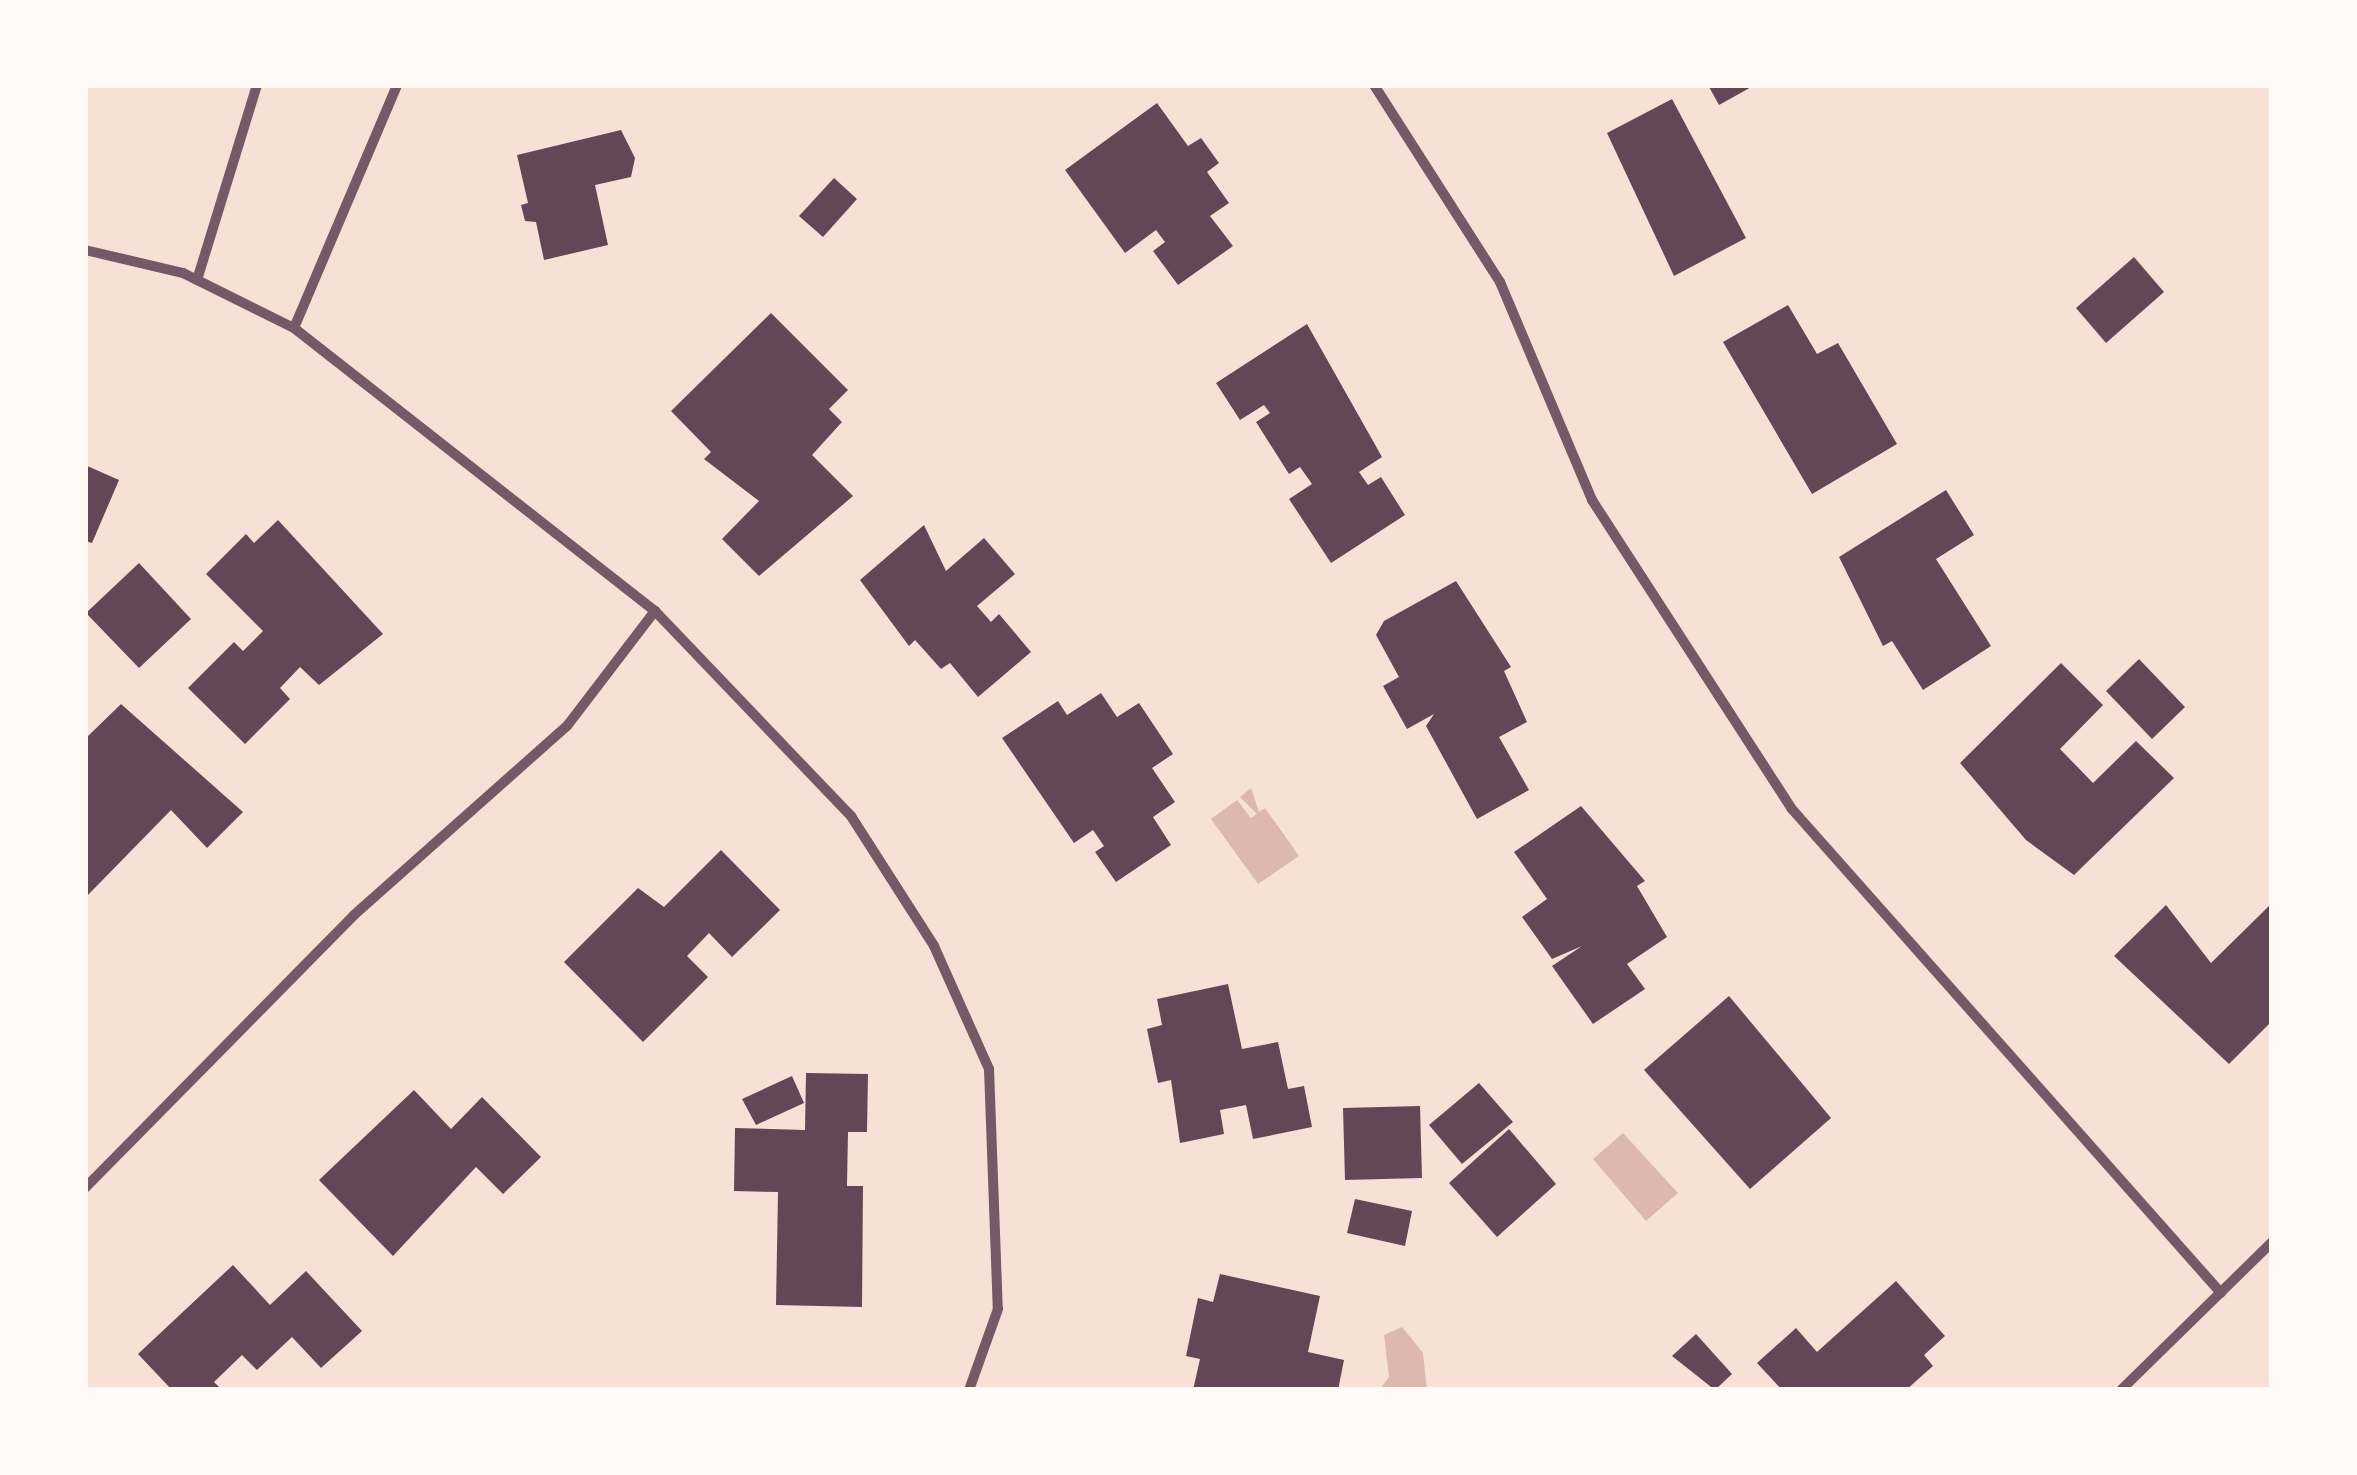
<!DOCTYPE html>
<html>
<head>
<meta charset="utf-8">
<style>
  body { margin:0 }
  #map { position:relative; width:2357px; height:1475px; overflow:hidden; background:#f7e1d7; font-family:"Playfair Display",serif }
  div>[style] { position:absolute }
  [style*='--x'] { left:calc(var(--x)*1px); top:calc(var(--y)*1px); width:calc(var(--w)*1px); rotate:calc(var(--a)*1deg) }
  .water>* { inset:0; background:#dcb8b0 }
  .building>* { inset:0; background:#644757 }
  .minor>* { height:10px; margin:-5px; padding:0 5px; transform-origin:5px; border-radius:5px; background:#755966 }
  span { translate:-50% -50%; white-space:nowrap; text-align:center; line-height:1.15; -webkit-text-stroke:9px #fffaf5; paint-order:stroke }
  .frame { position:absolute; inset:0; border:88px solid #fffaf5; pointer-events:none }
</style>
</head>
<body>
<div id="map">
  <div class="water">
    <i style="clip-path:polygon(1251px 788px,1259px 812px,1265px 808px,1299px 856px,1258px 884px,1211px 819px,1237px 800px,1251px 818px,1257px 814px,1240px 797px)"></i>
    <i style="clip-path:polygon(1623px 1133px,1678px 1193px,1646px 1221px,1593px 1159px)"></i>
    <i style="clip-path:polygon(1402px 1327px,1423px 1353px,1427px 1390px,1379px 1390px,1389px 1377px,1384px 1335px)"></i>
  </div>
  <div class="building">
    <i style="clip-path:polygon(1708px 85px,1755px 85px,1719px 105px)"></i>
    <i style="clip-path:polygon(1672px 99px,1746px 238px,1674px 276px,1607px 133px)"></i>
    <i style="clip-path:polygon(1157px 103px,1188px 146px,1201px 138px,1219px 163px,1207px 172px,1229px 203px,1210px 216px,1233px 246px,1178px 285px,1153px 251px,1165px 242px,1156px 230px,1125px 253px,1065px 170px)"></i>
    <i style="clip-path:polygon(621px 130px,635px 158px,631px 177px,595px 185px,608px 245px,544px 260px,536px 222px,525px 221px,521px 205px,528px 203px,517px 155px)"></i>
    <i style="clip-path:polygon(834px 178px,857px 199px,823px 237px,799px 216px)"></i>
    <i style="clip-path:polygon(2134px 257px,2164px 292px,2106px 343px,2076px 308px)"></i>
    <i style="clip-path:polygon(1788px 305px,1817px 354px,1838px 343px,1897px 444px,1812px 494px,1723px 342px)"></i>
    <i style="clip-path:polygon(771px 313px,848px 390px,829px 409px,842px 422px,812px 455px,853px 496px,759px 576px,722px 539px,759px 501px,704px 459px,711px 452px,671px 411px)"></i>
    <i style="clip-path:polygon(1307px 324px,1382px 457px,1359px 472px,1368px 485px,1381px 477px,1405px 515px,1331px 563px,1289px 499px,1312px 484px,1300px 467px,1289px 474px,1256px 422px,1270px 413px,1264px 405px,1240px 420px,1216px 383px)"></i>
    <i style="clip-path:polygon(85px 465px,119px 480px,92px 543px,85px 541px)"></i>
    <i style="clip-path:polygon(1946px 490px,1974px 535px,1936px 559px,1991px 646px,1923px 690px,1892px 641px,1883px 646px,1839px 557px)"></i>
    <i style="clip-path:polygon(278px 520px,383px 634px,319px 685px,300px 667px,280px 688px,290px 699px,245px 744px,188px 688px,234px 642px,243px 651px,263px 631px,206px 574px,246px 534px,254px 543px)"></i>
    <i style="clip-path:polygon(924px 525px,946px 571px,984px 538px,1015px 574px,977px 606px,991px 622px,999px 614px,1031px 652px,978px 697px,950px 663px,941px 669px,915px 640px,909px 646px,860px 580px)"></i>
    <i style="clip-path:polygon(139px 563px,191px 619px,139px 668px,86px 613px)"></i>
    <i style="clip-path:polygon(1456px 581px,1511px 667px,1504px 671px,1527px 722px,1499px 737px,1529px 790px,1477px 819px,1426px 726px,1434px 714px,1407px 729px,1383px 686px,1399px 677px,1376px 635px,1384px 621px)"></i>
    <i style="clip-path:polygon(2139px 659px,2185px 707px,2152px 739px,2106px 691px)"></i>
    <i style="clip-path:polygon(2061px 663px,2103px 705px,2060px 749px,2093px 783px,2136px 741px,2174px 778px,2074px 875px,2026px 840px,1960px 763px)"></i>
    <i style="clip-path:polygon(1101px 693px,1117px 717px,1139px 703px,1173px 754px,1152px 768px,1175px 802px,1153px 817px,1171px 845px,1116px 882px,1095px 852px,1104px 846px,1093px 830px,1074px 843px,1002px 738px,1058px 701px,1067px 715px)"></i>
    <i style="clip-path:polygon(121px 704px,243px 812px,207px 848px,171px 810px,85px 898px,85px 739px)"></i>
    <i style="clip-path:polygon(1581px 806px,1645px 881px,1637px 886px,1667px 937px,1627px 964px,1645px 989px,1593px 1024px,1552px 966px,1582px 946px,1552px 959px,1522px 917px,1547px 899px,1514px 852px)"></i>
    <i style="clip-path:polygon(721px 850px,780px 910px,732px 957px,709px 933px,687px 956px,708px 977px,643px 1042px,564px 962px,638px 888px,664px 907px)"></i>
    <i style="clip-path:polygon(2272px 903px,2272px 1021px,2229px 1064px,2114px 956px,2166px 905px,2211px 963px)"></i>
    <i style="clip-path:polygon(1228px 984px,1242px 1049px,1278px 1042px,1288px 1089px,1304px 1086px,1312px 1127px,1253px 1139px,1246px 1105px,1220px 1110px,1224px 1134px,1180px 1143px,1171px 1080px,1158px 1083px,1147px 1029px,1162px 1025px,1157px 999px)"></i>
    <i style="clip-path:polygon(1729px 996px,1831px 1118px,1750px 1189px,1644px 1070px)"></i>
    <i style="clip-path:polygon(806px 1073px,868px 1074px,867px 1132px,848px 1132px,847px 1186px,863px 1186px,862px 1307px,776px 1305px,778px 1192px,734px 1191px,735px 1128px,805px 1130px)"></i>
    <i style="clip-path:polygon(792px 1076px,804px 1103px,756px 1125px,742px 1099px)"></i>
    <i style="clip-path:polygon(1479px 1083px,1513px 1122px,1462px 1164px,1429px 1125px)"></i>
    <i style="clip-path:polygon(414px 1090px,451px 1129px,482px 1097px,541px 1157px,503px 1194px,476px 1167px,393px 1256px,319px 1180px)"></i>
    <i style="clip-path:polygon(1420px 1106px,1422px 1178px,1345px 1180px,1343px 1108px)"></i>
    <i style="clip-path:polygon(1509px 1129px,1556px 1184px,1497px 1237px,1449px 1183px)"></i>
    <i style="clip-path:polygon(1355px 1199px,1412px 1211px,1405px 1246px,1347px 1233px)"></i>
    <i style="clip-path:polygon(233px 1265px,270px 1305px,306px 1271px,362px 1331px,321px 1368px,292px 1337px,257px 1370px,242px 1355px,214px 1382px,222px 1390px,172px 1390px,138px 1354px)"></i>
    <i style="clip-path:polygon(1220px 1274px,1320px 1296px,1308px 1352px,1344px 1360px,1338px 1390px,1193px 1390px,1200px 1359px,1186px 1356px,1198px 1298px,1213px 1302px)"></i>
    <i style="clip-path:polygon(1896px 1281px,1945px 1336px,1924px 1355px,1933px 1366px,1906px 1390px,1782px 1390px,1757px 1363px,1796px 1328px,1817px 1352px)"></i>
    <i style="clip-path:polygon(1696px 1334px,1732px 1374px,1715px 1390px,1672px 1356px)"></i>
  </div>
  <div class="minor">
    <i style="--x:1374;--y:85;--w:234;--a:57.4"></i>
    <i style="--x:1500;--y:282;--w:237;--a:67.1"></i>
    <i style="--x:1592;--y:500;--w:367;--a:57.1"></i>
    <i style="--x:1791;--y:808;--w:648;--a:48.44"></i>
    <i style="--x:85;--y:250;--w:101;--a:13.2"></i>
    <i style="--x:183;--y:273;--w:124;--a:26.4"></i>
    <i style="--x:294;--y:328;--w:459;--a:38.1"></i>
    <i style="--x:655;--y:611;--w:284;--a:46.3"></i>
    <i style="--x:851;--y:816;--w:154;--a:57.4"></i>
    <i style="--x:934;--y:946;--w:135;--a:65.9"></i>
    <i style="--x:989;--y:1069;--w:240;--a:87.9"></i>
    <i style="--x:998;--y:1309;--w:86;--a:109.7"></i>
    <i style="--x:197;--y:280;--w:204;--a:-72.9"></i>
    <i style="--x:294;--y:328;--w:264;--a:-67"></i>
    <i style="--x:85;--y:1188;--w:383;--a:-45.4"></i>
    <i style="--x:354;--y:915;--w:285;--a:-41.6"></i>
    <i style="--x:567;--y:726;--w:145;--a:-52.6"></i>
    <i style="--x:2121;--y:1390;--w:211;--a:-44.4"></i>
  </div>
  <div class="frame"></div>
</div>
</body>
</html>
